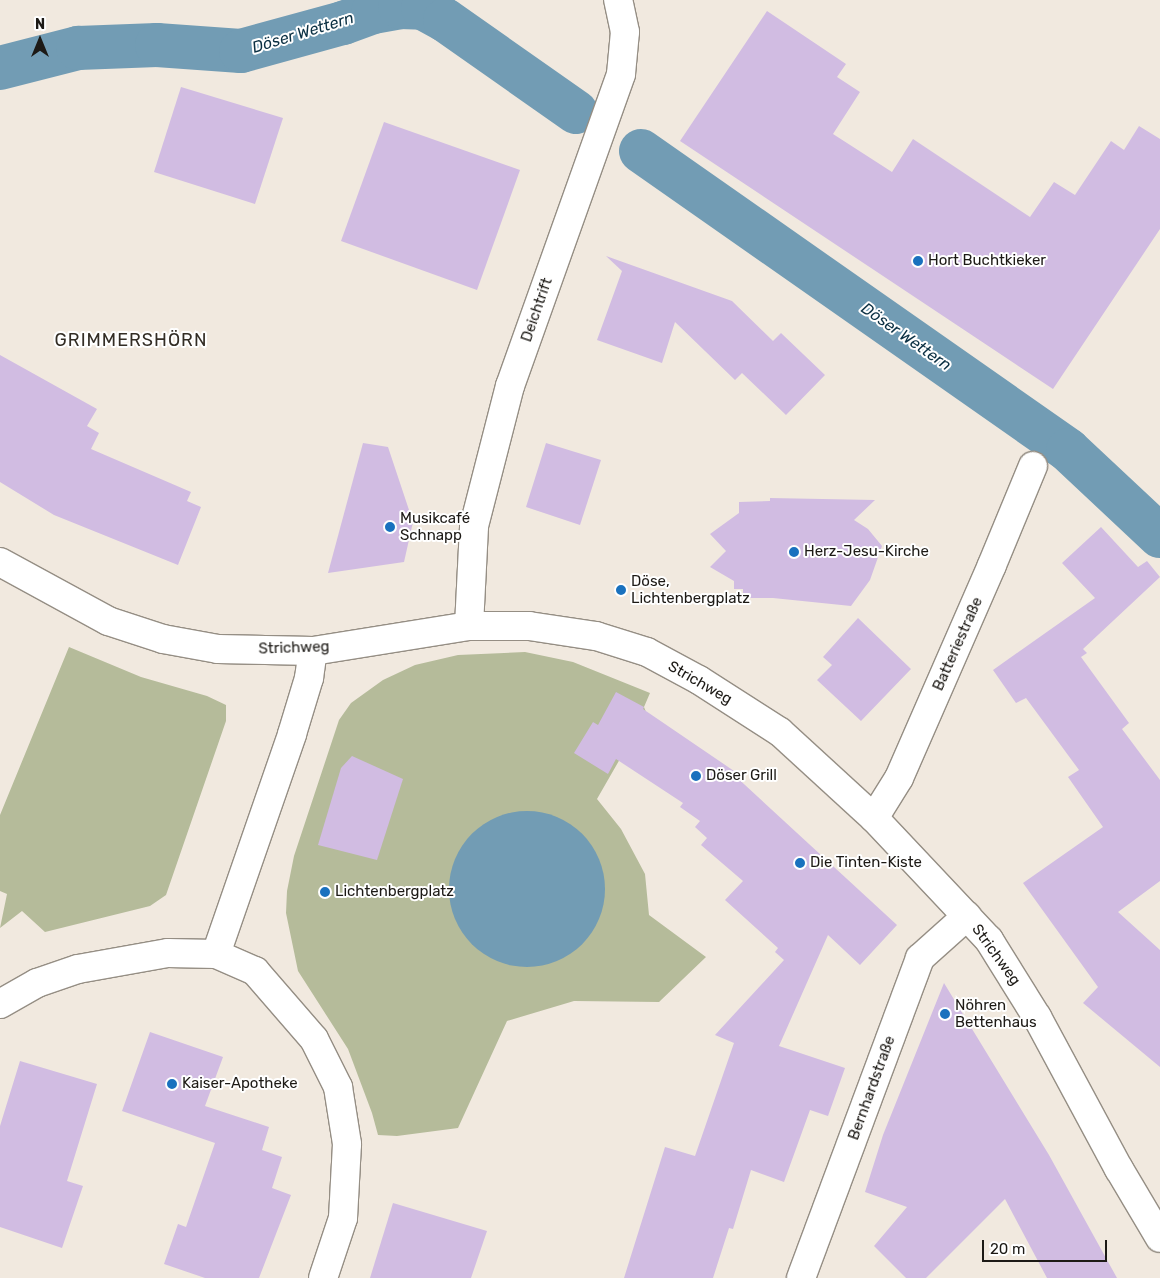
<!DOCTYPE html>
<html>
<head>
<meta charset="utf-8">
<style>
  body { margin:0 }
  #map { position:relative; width:1160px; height:1278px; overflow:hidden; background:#f1e9df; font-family:Rubik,sans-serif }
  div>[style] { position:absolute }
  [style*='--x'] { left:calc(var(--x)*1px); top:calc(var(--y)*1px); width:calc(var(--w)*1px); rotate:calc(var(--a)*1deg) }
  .green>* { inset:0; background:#b5bb9a }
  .water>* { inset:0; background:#729cb4 }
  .round { border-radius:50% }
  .canal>* { height:44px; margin:-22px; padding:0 22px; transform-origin:22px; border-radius:22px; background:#729cb4 }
  .building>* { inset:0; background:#d1bce2 }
  .roads { filter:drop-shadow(1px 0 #958e84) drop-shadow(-1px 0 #958e84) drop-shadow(0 1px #958e84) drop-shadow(0 -1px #958e84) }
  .minor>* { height:28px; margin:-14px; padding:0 14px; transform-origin:14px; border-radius:14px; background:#fff }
  .dots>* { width:14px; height:14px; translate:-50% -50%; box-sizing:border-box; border:2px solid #fff; border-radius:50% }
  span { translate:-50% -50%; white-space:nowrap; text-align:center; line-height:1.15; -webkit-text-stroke:4px #fff; paint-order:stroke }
  .poi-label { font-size:15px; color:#1d1a16 }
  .left { translate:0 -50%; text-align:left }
  .street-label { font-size:15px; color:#1d1a16 }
  .water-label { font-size:16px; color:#0b3043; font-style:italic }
  .quarter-label { font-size:18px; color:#332d25; letter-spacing:1px }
  .north { position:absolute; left:15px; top:15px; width:50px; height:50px; -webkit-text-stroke:4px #fff; paint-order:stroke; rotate:0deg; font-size:14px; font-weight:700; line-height:20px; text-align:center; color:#1d1a16 }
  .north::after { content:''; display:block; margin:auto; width:18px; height:22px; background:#1d1a16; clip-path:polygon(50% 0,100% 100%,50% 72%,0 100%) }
  .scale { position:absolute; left:982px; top:1240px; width:125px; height:22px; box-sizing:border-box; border:2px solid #1d1a16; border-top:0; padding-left:6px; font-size:15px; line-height:18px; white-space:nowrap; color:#1d1a16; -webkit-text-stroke:4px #fff; paint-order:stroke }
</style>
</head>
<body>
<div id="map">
  <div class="green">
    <i style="clip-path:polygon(69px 647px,141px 677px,207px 696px,226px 705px,226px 721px,166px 895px,150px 906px,45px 932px,22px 911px,0 928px,7px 894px,0 891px,0 815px)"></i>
    <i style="clip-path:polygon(525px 652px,573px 662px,650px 693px,644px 707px,648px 717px,628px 745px,597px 799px,621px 829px,645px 874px,649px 915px,706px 957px,659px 1002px,574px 1001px,507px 1021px,458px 1128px,397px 1136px,378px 1135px,372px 1113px,348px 1049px,298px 971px,286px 913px,287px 891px,294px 856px,339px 720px,351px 703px,383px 680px,415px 665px,458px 655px)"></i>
  </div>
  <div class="water">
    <i class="round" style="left:449px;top:811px;width:156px;height:156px"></i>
  </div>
  <div class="canal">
    <i style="--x:0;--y:68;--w:81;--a:-14.4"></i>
    <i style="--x:78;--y:48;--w:79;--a:-2.2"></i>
    <i style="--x:157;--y:45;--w:84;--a:4.1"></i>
    <i style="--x:241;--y:51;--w:106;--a:-15.4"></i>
    <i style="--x:343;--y:23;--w:32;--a:-20"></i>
    <i style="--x:373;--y:12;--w:27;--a:-10"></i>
    <i style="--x:400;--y:7;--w:23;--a:2"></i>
    <i style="--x:423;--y:8;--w:25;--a:29"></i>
    <i style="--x:445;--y:20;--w:160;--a:35.1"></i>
    <i style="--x:641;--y:151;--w:521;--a:35"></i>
    <i style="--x:1068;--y:450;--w:126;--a:43.1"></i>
  </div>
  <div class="building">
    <i style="clip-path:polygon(767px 11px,846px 64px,837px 77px,860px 92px,833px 134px,892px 172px,913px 139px,1030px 217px,1054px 182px,1075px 195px,1111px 141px,1124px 150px,1139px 126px,1160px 139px,1160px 229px,1053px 389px,680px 141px)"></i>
    <i style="clip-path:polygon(181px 87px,283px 118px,255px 204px,154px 172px)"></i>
    <i style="clip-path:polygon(384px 122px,520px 170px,477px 290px,341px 241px)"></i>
    <i style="clip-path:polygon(606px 256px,732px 301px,773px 341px,781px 333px,825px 375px,786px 415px,742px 373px,735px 380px,675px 322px,662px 363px,597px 340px,622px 271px)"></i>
    <i style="clip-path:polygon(0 355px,97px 409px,87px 426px,99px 433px,91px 449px,191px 492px,187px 501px,201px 507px,178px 565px,54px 515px,0 482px)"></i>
    <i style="clip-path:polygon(363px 443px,388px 447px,413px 522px,404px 562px,328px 573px)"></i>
    <i style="clip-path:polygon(546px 443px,601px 460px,580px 525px,526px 507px)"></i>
    <i style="clip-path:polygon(770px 498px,875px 500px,854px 520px,868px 529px,882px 546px,870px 580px,851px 606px,773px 598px,743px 598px,743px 589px,734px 589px,734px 581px,710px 567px,726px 551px,710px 534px,739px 513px,739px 502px,770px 501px)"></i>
    <i style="clip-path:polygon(1101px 527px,1138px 567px,1147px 561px,1160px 577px,1083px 649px,1087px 653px,1081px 657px,1129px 723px,1122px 729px,1160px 780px,1160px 881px,1118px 912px,1160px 950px,1160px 1067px,1083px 1003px,1098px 987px,1023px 883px,1103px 827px,1068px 777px,1079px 770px,1026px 698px,1016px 703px,993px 670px,1095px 598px,1062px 563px)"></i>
    <i style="clip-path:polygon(858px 618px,911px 669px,861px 721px,817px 680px,832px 665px,823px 657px)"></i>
    <i style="clip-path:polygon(616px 692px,644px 707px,643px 709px,734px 771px,732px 773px,897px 925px,860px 965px,828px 935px,779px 1046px,845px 1068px,828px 1116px,810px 1110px,784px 1182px,751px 1170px,733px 1229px,729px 1228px,713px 1278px,624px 1278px,665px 1147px,695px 1156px,734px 1043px,715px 1035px,784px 960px,775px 952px,778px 948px,725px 900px,743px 881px,701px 845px,707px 838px,695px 827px,700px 821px,680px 807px,683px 803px,616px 759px,608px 774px,574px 753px,593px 722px,598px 725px)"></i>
    <i style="clip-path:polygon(352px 756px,403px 779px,377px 860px,318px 845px,341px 768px)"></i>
    <i style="clip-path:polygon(944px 983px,1049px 1155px,1117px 1278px,1047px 1278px,1005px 1199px,926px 1278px,906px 1278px,874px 1246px,907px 1207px,865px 1192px,883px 1135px)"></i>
    <i style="clip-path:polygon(150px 1032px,223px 1057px,205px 1106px,269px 1127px,262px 1150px,282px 1157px,272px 1188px,291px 1195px,259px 1278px,205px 1278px,164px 1264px,178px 1224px,186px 1227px,215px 1143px,122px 1111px)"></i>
    <i style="clip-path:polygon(20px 1061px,97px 1084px,67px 1181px,83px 1186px,62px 1248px,0 1227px,0 1126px)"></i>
    <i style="clip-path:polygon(393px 1203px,487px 1231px,471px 1278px,370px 1278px)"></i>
  </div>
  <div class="roads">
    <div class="minor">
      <i style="--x:0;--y:562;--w:123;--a:28.6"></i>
      <i style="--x:108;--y:621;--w:58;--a:18.1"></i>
      <i style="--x:163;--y:639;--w:56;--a:10.3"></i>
      <i style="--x:218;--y:649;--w:95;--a:1.2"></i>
      <i style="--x:313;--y:651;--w:158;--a:-9.1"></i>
      <i style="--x:469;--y:626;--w:60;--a:0"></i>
      <i style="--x:529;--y:626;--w:68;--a:8.5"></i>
      <i style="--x:596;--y:636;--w:53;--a:17.4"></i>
      <i style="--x:647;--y:652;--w:59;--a:28.3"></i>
      <i style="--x:699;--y:680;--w:96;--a:32.7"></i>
      <i style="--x:780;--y:732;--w:127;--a:42.5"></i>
      <i style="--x:874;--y:818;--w:168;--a:46.7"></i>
      <i style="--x:989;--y:940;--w:91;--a:58.1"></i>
      <i style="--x:1037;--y:1017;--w:173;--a:61.7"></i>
      <i style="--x:1119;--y:1169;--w:80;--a:59.3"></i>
      <i style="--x:469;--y:626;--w:100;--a:-87.1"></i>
      <i style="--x:474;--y:526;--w:145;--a:-75.6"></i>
      <i style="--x:510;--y:386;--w:331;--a:-70.4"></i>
      <i style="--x:621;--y:74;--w:42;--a:-84.6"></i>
      <i style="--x:625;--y:32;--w:33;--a:-102"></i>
      <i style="--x:874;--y:818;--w:47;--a:-58"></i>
      <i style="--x:899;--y:778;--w:232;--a:-66.4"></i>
      <i style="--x:992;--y:565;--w:107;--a:-67.5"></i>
      <i style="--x:216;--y:954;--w:233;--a:-70.9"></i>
      <i style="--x:292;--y:734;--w:59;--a:-73.1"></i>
      <i style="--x:309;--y:678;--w:27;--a:-82"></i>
      <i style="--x:0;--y:1004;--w:43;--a:-29.6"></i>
      <i style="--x:37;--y:983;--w:43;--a:-18.9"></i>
      <i style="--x:78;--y:969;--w:91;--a:-10.1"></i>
      <i style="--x:168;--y:953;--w:48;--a:1.2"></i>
      <i style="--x:216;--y:954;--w:43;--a:23.6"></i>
      <i style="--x:255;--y:971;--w:90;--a:49.1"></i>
      <i style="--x:314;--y:1039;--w:54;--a:63.4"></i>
      <i style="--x:338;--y:1087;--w:58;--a:81"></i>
      <i style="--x:347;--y:1144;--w:74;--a:93.1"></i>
      <i style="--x:343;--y:1218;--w:63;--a:108.4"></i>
      <i style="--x:801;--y:1278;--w:341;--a:-69.6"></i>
      <i style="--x:920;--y:958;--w:63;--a:-41.8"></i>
    </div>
  </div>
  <div class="dots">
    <i style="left:918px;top:261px;background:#1971be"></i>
    <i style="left:390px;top:527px;background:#1971be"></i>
    <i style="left:794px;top:552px;background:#1971be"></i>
    <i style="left:621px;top:590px;background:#1971be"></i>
    <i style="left:696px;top:776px;background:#1971be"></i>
    <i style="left:800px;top:863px;background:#1971be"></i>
    <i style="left:325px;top:892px;background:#1971be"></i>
    <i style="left:945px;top:1014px;background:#1971be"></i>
    <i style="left:172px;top:1084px;background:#1971be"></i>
  </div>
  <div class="poi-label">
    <span class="left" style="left:928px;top:261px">Hort Buchtkieker</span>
    <span class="left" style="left:400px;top:527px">Musikcafé<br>Schnapp</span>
    <span class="left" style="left:804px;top:552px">Herz-Jesu-Kirche</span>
    <span class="left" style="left:631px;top:590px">Döse,<br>Lichtenbergplatz</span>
    <span class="left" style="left:706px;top:776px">Döser Grill</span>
    <span class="left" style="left:810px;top:863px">Die Tinten-Kiste</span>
    <span class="left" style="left:335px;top:892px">Lichtenbergplatz</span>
    <span class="left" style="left:955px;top:1014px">Nöhren<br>Bettenhaus</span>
    <span class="left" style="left:182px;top:1084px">Kaiser-Apotheke</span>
  </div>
  <div class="street-label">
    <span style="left:537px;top:310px;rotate:-71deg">Deichtrift</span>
    <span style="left:958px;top:644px;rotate:-66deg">Batteriestraße</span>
    <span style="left:294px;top:648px;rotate:-2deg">Strichweg</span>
    <span style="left:700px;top:683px;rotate:30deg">Strichweg</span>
    <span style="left:996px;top:955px;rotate:54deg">Strichweg</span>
    <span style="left:872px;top:1088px;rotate:-70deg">Bernhardstraße</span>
  </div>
  <div class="water-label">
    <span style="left:303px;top:33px;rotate:-17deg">Döser Wettern</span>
    <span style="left:906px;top:337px;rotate:35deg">Döser Wettern</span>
  </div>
  <div class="quarter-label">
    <span style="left:131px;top:340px">GRIMMERSHÖRN</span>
  </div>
  <div class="north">N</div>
  <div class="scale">20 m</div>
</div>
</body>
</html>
